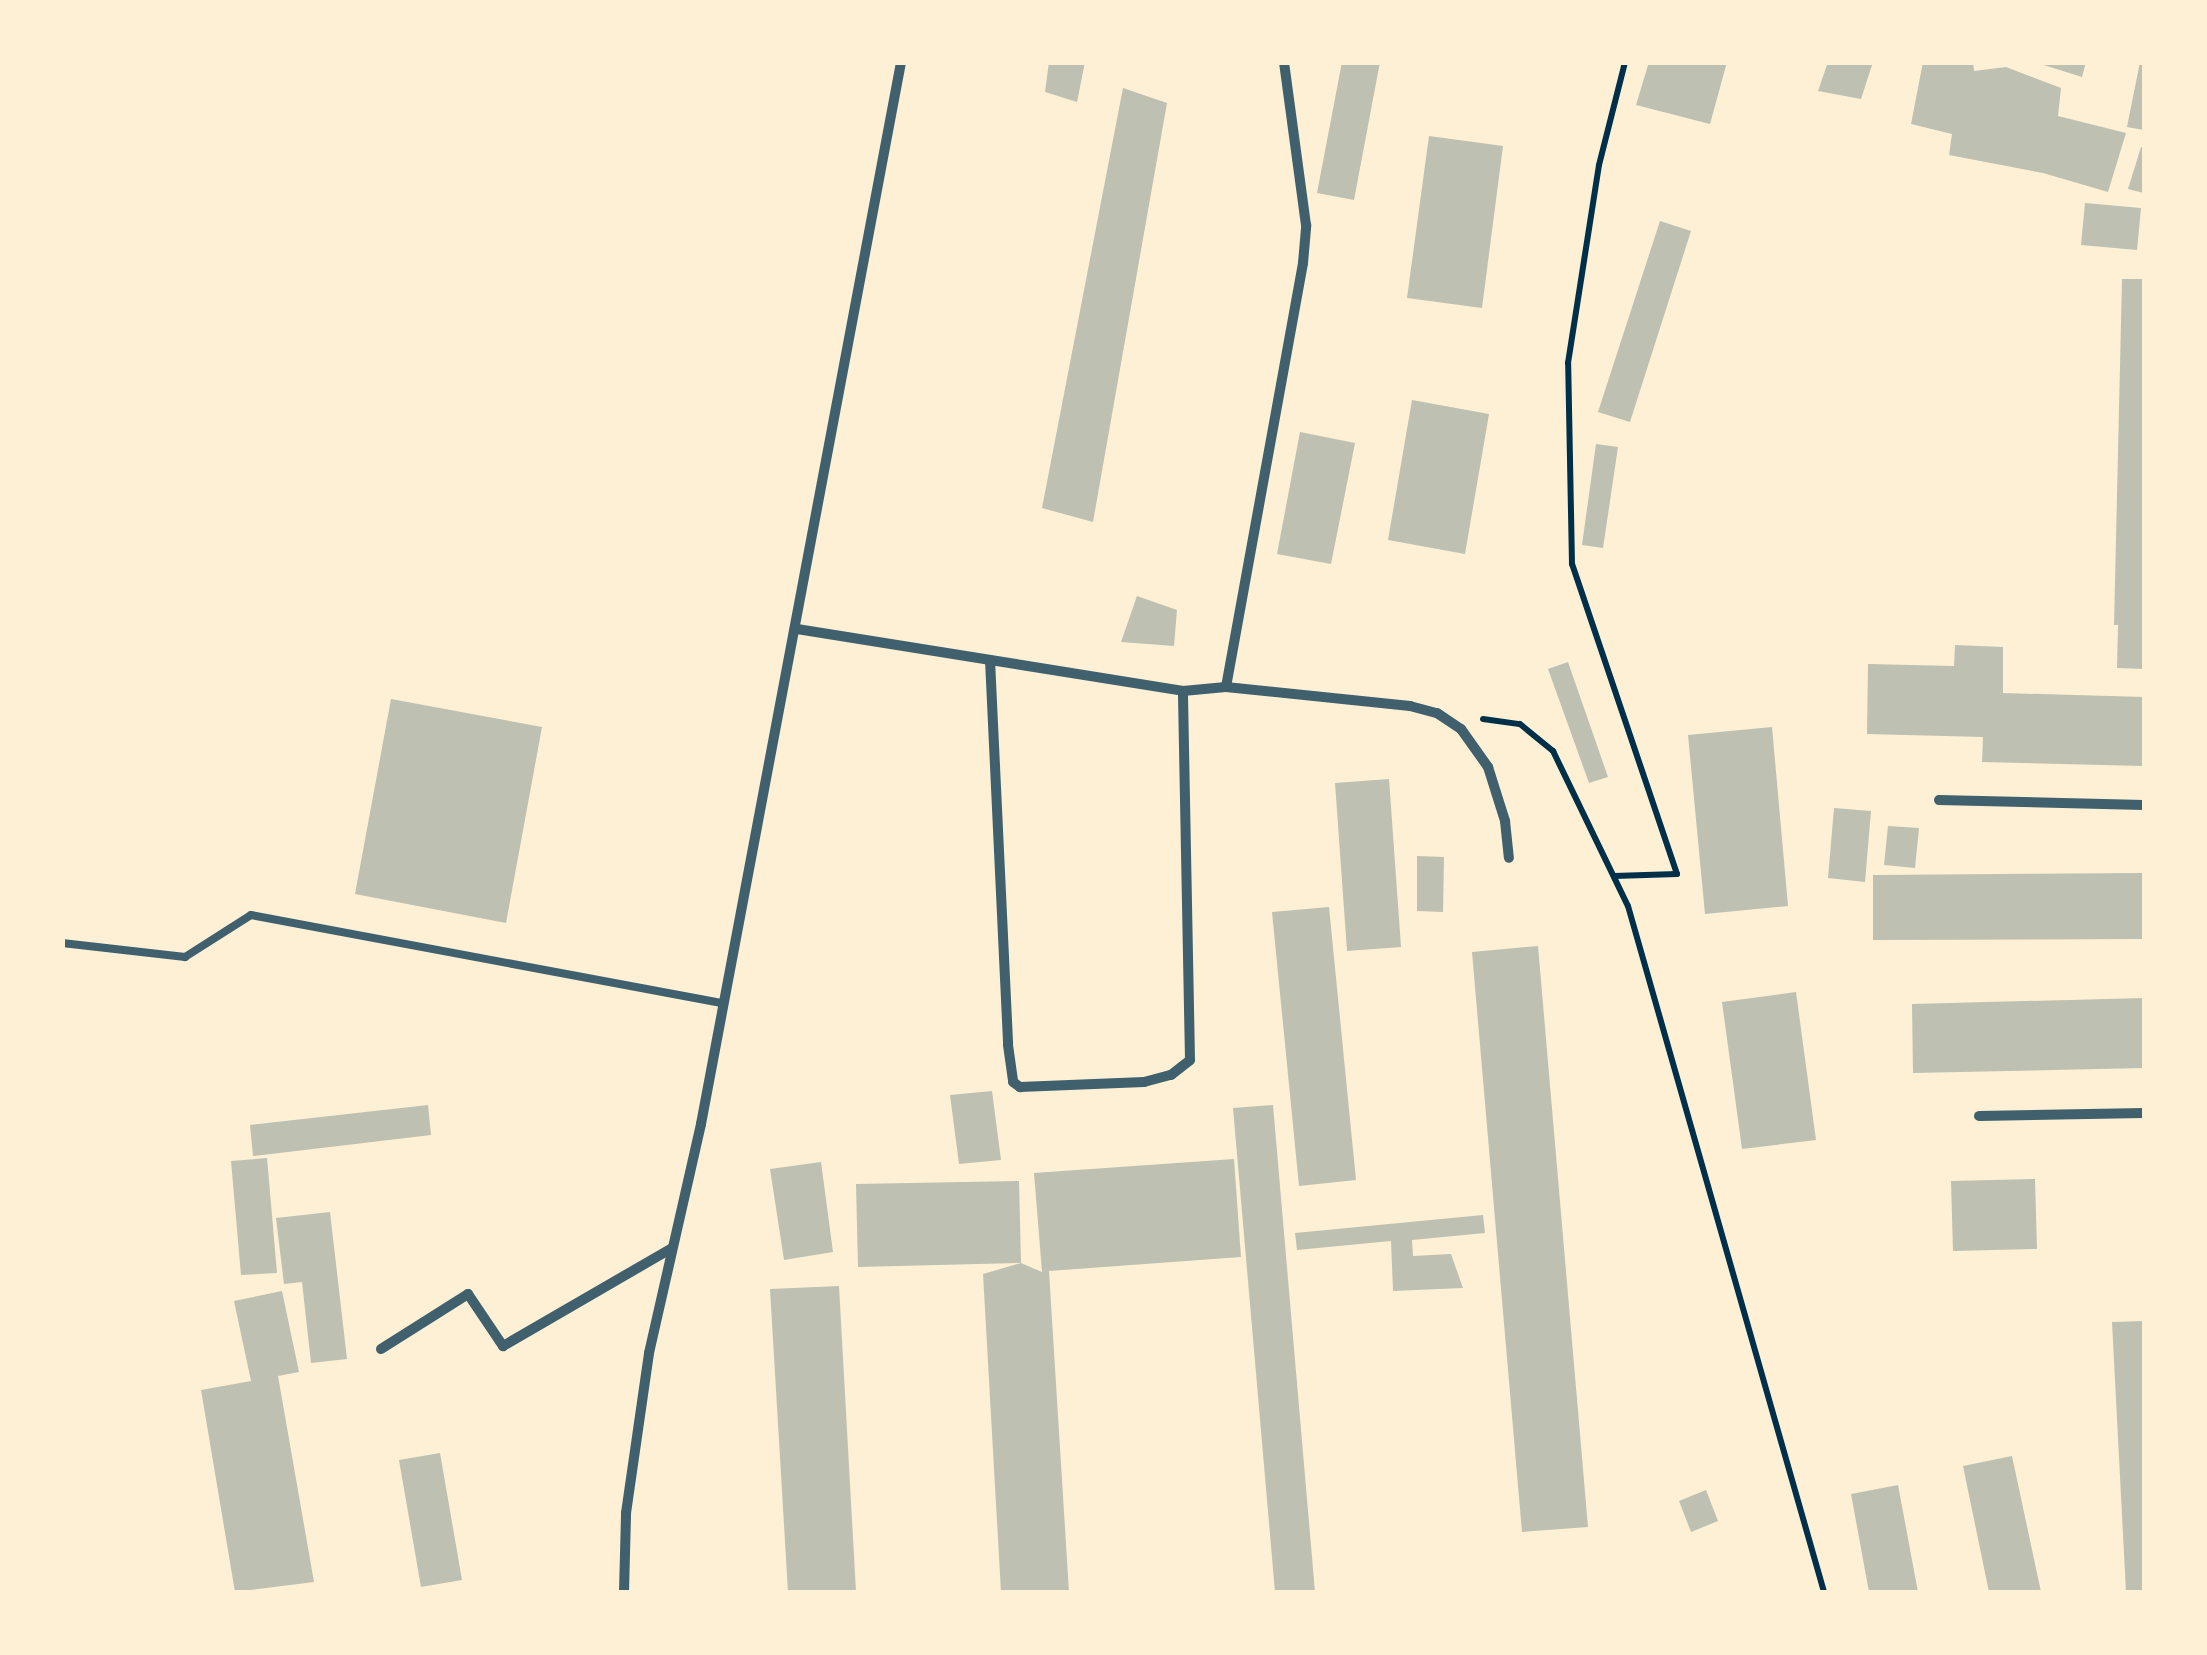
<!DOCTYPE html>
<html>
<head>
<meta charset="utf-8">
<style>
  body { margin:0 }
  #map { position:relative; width:2207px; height:1655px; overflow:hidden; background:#fdf0d5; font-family:Montserrat,sans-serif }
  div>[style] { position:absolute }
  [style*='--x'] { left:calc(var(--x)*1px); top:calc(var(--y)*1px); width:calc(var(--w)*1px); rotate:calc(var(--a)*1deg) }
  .building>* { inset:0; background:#bec0b2 }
  .path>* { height:6px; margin:-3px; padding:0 3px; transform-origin:3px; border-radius:3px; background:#003049 }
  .service>* { height:8px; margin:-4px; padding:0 4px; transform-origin:4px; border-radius:4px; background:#3f606c }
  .minor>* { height:10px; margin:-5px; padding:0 5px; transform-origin:5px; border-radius:5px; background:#3f606c }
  span { translate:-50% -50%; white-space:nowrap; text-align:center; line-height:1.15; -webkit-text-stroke:8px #fdf0d5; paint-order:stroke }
  .frame { position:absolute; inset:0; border:65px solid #fdf0d5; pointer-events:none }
</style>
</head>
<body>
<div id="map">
  <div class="building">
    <i style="clip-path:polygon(1049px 62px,1085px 62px,1077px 102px,1045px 92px)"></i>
    <i style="clip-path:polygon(1342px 62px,1380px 62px,1354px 200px,1317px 193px)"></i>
    <i style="clip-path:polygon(1649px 62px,1727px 62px,1710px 124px,1636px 105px)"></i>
    <i style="clip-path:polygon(1828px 62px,1873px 62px,1861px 99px,1818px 91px)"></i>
    <i style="clip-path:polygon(1923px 62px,1973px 62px,1974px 71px,2006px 67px,2061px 88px,2058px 116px,2126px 133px,2108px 192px,2043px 173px,1949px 155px,1952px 134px,1911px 124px)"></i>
    <i style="clip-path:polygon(2034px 62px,2086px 62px,2082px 77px)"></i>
    <i style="clip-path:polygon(2140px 62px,2144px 62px,2144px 130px,2127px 127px)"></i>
    <i style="clip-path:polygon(1123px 88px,1167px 103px,1093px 522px,1042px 508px)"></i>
    <i style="clip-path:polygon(1429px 136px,1503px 146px,1482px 308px,1407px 298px)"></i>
    <i style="clip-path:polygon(2141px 147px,2144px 148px,2144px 193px,2128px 189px)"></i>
    <i style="clip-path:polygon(2085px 203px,2141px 208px,2137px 250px,2081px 245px)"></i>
    <i style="clip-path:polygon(1660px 221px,1691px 231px,1630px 422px,1598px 412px)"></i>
    <i style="clip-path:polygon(2122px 279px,2144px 279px,2144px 669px,2117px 668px,2118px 625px,2114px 625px)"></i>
    <i style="clip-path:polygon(1412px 400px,1489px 414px,1465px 554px,1388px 540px)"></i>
    <i style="clip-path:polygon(1300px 432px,1355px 443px,1331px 564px,1277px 554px)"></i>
    <i style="clip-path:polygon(1596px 444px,1618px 447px,1603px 548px,1582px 545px)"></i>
    <i style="clip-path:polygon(1137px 596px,1177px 610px,1174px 646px,1121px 642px)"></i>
    <i style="clip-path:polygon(1955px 645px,2003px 647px,2003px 693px,2144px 697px,2143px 766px,1982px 762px,1983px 737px,1867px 734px,1868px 664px,1954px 666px)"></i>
    <i style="clip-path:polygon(1568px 662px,1608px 777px,1589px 783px,1548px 669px)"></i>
    <i style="clip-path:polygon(391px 699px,542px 727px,506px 923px,355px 894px)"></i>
    <i style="clip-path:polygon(1772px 727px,1788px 906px,1705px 914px,1688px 735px)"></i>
    <i style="clip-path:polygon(1389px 779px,1401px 947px,1347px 951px,1335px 783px)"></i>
    <i style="clip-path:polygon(1834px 808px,1871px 811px,1865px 882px,1828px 878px)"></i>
    <i style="clip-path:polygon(1888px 826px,1919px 828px,1915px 868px,1884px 865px)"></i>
    <i style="clip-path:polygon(1417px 856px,1444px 857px,1443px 912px,1417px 911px)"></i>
    <i style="clip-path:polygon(2144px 873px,2144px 939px,1873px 940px,1873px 875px)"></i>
    <i style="clip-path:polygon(1329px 907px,1356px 1180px,1299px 1186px,1272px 912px)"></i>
    <i style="clip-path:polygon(1538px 946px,1588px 1527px,1522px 1532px,1472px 952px)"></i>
    <i style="clip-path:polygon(1796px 992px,1816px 1140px,1742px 1149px,1722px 1002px)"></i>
    <i style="clip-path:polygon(2144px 998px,2144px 1068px,1913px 1073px,1912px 1004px)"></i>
    <i style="clip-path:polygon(992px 1091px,1001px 1160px,959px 1164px,950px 1095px)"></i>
    <i style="clip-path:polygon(428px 1105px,431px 1135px,253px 1156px,250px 1125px)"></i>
    <i style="clip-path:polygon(1273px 1105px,1315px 1592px,1275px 1592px,1233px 1108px)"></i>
    <i style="clip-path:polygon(267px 1158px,277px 1273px,241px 1275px,231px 1161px)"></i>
    <i style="clip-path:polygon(1234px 1159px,1241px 1257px,1049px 1271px,1069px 1592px,1001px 1592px,983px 1274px,1021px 1263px,858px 1267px,856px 1184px,1019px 1181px,1021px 1263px,1042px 1272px,1034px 1173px)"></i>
    <i style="clip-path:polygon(821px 1162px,833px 1252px,784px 1260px,770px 1169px)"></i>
    <i style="clip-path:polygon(2035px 1179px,2037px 1249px,1953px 1251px,1951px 1181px)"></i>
    <i style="clip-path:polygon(330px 1212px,347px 1359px,311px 1363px,302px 1282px,284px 1284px,276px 1218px)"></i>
    <i style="clip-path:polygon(1483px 1215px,1485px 1233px,1412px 1240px,1413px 1256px,1451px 1254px,1463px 1288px,1393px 1291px,1391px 1241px,1297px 1250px,1295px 1233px)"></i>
    <i style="clip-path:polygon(839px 1286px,856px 1592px,788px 1592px,770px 1289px)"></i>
    <i style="clip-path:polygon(282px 1291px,299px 1372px,278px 1376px,314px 1582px,235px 1592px,201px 1390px,251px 1381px,234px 1301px)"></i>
    <i style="clip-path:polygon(2144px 1321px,2144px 1592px,2126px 1592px,2112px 1322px)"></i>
    <i style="clip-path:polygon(440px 1453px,462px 1580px,421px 1587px,399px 1460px)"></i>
    <i style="clip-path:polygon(2012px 1456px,2041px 1592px,1989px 1592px,1963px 1466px)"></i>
    <i style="clip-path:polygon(1898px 1485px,1918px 1592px,1869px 1592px,1851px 1494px)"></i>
    <i style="clip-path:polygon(1706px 1490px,1718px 1521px,1691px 1532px,1679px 1501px)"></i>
  </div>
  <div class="path">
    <i style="--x:1483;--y:719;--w:37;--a:8"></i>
    <i style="--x:1520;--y:724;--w:43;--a:39.3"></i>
    <i style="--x:1553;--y:751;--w:172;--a:64.2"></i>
    <i style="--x:1628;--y:906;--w:713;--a:74.05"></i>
    <i style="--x:1614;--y:876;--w:63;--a:-1.8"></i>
    <i style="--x:1677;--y:874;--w:327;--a:-108.7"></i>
    <i style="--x:1572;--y:564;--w:201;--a:-91.1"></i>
    <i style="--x:1568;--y:363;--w:200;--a:-81.1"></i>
    <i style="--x:1599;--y:165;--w:106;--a:-75.8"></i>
  </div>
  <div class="service">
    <i style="--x:62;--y:943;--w:124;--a:6.5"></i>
    <i style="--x:185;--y:957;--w:78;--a:-32.5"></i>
    <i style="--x:251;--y:915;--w:480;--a:10.6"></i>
  </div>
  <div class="minor">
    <i style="--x:797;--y:629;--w:391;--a:9.1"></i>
    <i style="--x:1183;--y:691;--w:43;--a:-5.3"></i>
    <i style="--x:1226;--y:687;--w:185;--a:5.9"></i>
    <i style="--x:1410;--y:706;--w:28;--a:15"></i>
    <i style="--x:1437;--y:713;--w:29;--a:34"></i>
    <i style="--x:1461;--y:729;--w:47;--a:54.6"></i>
    <i style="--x:1488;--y:767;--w:57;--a:72.5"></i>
    <i style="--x:1505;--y:821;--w:37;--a:84"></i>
    <i style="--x:990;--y:660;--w:385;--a:87.3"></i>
    <i style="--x:1008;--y:1045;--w:37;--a:82"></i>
    <i style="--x:1013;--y:1082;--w:9;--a:36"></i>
    <i style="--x:1020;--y:1087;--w:124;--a:-2.3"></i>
    <i style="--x:1144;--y:1082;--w:28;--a:-15"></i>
    <i style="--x:1171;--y:1075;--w:24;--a:-38"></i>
    <i style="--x:1190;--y:1060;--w:369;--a:-91.1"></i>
    <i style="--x:1226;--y:687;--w:431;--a:-79.7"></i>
    <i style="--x:1303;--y:263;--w:38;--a:-85"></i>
    <i style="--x:1306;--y:225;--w:164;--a:-97.7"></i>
    <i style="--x:1939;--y:800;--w:205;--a:1.4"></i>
    <i style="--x:1979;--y:1116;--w:165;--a:-1"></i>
    <i style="--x:381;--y:1349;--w:103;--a:-32.3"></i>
    <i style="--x:468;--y:1294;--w:63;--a:56.1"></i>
    <i style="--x:503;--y:1346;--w:195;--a:-30.1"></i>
    <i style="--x:624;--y:1592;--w:79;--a:-88.5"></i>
    <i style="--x:626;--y:1513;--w:162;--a:-81.8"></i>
    <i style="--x:649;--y:1353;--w:235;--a:-77.2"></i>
    <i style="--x:701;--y:1124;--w:1081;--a:-79.33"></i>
  </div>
  <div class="frame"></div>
</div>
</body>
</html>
